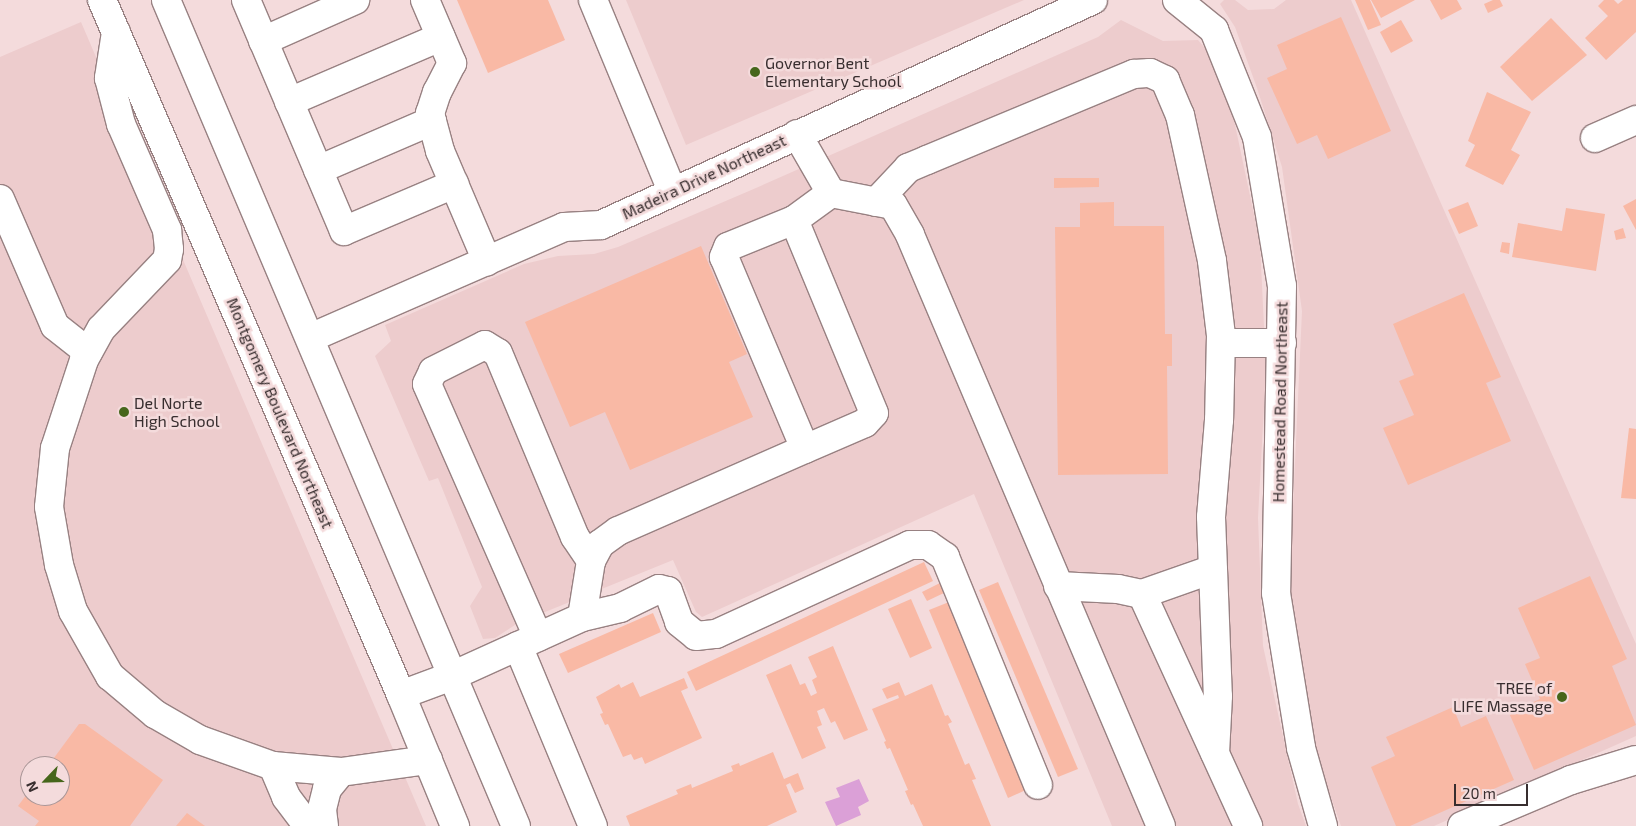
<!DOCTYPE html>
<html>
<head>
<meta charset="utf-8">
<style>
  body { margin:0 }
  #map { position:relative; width:1636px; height:826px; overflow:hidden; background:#f4dbdc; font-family:"Exo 2",sans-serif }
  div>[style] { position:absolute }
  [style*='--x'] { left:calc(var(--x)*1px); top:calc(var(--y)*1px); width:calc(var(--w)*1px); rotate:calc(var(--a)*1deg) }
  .built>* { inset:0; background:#edcccd }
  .water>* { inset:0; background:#dba0d7 }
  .building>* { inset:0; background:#f9b9a5 }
  .roads { filter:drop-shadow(1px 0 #988182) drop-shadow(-1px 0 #988182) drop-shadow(0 1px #988182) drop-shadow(0 -1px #988182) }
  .minor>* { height:28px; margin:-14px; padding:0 14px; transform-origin:14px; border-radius:14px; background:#fff }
  .major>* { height:28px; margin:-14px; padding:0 14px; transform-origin:14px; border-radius:14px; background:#fff }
  .dots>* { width:14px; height:14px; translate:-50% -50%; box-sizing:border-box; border:2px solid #f4dbdc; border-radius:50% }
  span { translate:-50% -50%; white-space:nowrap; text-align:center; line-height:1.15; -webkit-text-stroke:5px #f4dbdc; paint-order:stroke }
  .poi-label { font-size:16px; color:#382e2f }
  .left { translate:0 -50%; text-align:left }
  .right { translate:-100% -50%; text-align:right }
  .street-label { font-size:16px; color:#382e2f }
  .north { position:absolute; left:20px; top:756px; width:50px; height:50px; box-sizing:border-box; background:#f4dbdc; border:1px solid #a99697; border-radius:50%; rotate:246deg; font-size:14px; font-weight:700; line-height:20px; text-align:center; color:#382e2f }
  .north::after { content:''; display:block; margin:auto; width:18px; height:22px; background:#46661b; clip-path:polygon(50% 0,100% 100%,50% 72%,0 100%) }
  .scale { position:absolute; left:1454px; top:784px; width:74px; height:22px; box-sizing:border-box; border:2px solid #382e2f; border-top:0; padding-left:6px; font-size:15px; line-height:18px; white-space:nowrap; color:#382e2f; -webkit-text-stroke:4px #f4dbdc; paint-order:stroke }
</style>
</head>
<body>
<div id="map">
  <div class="built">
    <i style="clip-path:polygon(626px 0,1024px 0,686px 145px)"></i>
    <i style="clip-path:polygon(1224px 0,1235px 0,1248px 10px,1274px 9px,1286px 0,1351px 0,1636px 644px,1636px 736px,1434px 826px,1341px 826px,1310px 737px,1289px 594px,1302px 311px,1282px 167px,1257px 88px,1235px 27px,1220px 4px)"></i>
    <i style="clip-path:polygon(1121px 20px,1163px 41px,1198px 40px,1210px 54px,1234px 120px,1260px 243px,1266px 369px,1258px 518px,1263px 646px,1298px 804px,1306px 826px,1112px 826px,974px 494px,702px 617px,696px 612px,673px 560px,518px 623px,495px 638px,483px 639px,470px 606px,482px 587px,438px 478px,429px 481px,375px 356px,391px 341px,385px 325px,524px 264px,558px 256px,594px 254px,618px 247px,749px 191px,1098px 37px)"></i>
    <i style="clip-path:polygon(evenodd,81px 22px,426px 826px,0 826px,0 57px,81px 22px,30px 766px,60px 766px,60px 796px,30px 796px,30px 766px)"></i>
  </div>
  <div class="water">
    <i style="clip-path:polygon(859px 779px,869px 801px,858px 807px,861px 815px,836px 826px,825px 802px,840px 797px,836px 788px)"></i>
  </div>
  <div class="building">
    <i style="clip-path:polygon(457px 0,548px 0,565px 40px,488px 73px)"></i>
    <i style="clip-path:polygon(1355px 0,1370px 0,1381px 25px,1368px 30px)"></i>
    <i style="clip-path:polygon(1371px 0,1415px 0,1381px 18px)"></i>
    <i style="clip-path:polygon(1430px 0,1457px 0,1462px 9px,1441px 20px)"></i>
    <i style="clip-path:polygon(1493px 0,1500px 0,1503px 6px,1488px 13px,1484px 4px)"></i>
    <i style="clip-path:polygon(1604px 0,1614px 0,1618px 4px,1623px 0,1636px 0,1636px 32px,1606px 60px,1585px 38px,1608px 16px,1598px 6px)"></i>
    <i style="clip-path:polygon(1341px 17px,1391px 131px,1328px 159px,1317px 135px,1297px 144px,1267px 78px,1287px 69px,1277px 45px)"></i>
    <i style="clip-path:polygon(1551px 18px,1587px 55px,1532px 101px,1500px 67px)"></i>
    <i style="clip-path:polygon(1401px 20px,1413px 41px,1391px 53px,1380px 32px)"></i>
    <i style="clip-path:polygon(1487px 92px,1531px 112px,1511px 150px,1520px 155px,1503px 185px,1465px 166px,1475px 145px,1468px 141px)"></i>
    <i style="clip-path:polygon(1054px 178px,1099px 178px,1099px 187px,1054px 188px)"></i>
    <i style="clip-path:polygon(1636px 199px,1636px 230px,1623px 206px)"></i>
    <i style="clip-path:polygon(1114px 202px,1114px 226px,1164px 226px,1165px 334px,1172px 334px,1172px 366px,1167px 366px,1168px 474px,1058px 475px,1055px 227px,1080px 227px,1080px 203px)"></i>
    <i style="clip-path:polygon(1468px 202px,1478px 226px,1459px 234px,1448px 210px)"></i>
    <i style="clip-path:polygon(1566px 208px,1605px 214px,1596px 271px,1512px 257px,1518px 223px,1562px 231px)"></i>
    <i style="clip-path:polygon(1623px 228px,1626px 238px,1616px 240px,1614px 231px)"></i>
    <i style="clip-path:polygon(1502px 242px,1510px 243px,1509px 254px,1500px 252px)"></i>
    <i style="clip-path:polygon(701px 246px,747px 354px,729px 362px,753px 417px,630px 470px,605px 412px,570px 427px,525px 322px)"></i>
    <i style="clip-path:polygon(1464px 293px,1501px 377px,1486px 383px,1511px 441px,1408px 485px,1383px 428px,1414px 415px,1399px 381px,1414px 375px,1393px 324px)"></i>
    <i style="clip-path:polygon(1629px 428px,1636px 429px,1636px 499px,1621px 498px)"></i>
    <i style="clip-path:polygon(924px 562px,933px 581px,696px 691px,687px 672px)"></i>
    <i style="clip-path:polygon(1590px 576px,1627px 659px,1612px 666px,1636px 725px,1534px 770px,1509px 713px,1540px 699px,1525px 664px,1540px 658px,1518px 608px)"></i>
    <i style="clip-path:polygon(942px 582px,946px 592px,927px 601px,922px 592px)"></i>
    <i style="clip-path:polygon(998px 582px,1078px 769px,1058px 777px,979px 590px)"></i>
    <i style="clip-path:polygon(911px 599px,932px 648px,910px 658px,888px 609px)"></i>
    <i style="clip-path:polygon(949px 602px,1028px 789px,1008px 798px,929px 610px)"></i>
    <i style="clip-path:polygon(653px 613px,661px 632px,568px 673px,559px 654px)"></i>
    <i style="clip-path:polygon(833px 646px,868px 730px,844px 740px,835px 721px,831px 723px,824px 708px,817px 711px,822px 725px,817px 727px,826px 748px,802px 759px,766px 675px,791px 664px,800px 685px,805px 683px,811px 696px,817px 693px,812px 680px,817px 677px,808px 657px)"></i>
    <i style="clip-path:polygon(684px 678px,688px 688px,681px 691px,702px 738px,645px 764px,642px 757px,634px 760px,631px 754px,623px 757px,608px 724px,605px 725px,600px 714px,603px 713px,596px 697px,619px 684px,621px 688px,633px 682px,640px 697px)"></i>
    <i style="clip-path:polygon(899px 682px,905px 696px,932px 684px,945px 716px,948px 715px,952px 722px,948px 724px,965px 765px,969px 763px,976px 779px,972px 780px,991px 826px,923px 826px,913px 804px,911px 805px,905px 791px,908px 790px,890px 748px,887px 749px,884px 742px,886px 741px,872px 709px,899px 698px,898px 695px,887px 699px,882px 689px)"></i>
    <i style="clip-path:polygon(1453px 707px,1461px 727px,1486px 716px,1514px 780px,1410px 826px,1396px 826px,1371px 767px,1395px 756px,1386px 737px)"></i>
    <i style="clip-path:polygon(79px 724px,85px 724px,163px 780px,130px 826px,35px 826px,39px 821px,18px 806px,30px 790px,30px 796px,60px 796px,60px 766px,48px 766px)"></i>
    <i style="clip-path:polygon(773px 752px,784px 779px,798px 773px,804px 789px,795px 793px,790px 783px,786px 785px,797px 812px,767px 826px,630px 826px,626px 816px,678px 794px,676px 790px,691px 784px,692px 788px,733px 771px,731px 766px,739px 763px,740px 766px)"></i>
    <i style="clip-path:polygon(187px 813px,205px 826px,176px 826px)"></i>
  </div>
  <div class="roads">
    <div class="minor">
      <i style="--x:246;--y:0;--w:251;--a:67"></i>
      <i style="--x:344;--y:231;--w:120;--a:-23.1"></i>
      <i style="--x:425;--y:0;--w:69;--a:66.8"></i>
      <i style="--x:452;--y:63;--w:33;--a:117"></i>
      <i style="--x:437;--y:92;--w:22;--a:108"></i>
      <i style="--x:430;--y:113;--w:8;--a:76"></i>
      <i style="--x:432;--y:121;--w:31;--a:75"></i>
      <i style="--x:440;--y:151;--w:120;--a:66.9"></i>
      <i style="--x:593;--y:0;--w:207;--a:67.5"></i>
      <i style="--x:1177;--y:0;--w:48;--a:39"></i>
      <i style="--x:1214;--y:30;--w:115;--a:68.1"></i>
      <i style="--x:1257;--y:137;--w:151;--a:80.5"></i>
      <i style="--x:1282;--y:286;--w:307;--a:91.1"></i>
      <i style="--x:1276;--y:593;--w:157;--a:80.8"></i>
      <i style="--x:1301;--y:748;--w:81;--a:74.2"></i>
      <i style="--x:116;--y:32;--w:47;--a:98.7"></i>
      <i style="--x:109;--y:78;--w:48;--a:75.4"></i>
      <i style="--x:121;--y:124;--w:116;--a:66.5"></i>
      <i style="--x:167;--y:230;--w:19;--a:84"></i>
      <i style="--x:169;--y:249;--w:11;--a:100"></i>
      <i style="--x:167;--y:260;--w:95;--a:133.7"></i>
      <i style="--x:101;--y:329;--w:35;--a:119"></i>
      <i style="--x:84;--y:360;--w:93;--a:108.2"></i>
      <i style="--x:55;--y:448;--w:59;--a:95.8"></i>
      <i style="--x:49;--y:507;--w:59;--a:80.2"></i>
      <i style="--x:59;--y:565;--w:48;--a:73.1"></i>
      <i style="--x:73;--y:611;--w:75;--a:60.4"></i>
      <i style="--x:110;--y:676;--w:59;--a:40.2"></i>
      <i style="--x:155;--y:714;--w:52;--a:30"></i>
      <i style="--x:200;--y:740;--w:77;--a:19.6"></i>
      <i style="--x:273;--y:766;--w:68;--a:5"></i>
      <i style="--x:341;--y:772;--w:88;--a:-7.9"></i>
      <i style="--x:263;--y:41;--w:101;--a:-24"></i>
      <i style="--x:289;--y:102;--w:165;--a:-23.2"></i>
      <i style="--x:797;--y:134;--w:68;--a:60"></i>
      <i style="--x:831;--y:193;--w:63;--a:11"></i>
      <i style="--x:893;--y:205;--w:34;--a:60"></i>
      <i style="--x:910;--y:235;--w:642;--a:66.99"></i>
      <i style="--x:1595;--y:138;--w:45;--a:-23.7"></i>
      <i style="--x:318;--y:170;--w:124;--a:-23.3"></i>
      <i style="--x:0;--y:199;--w:138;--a:66.6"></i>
      <i style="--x:55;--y:326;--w:42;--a:38.2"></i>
      <i style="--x:876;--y:202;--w:47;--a:-46.7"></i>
      <i style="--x:908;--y:168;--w:21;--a:-23"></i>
      <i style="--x:927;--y:160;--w:224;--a:-22.6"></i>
      <i style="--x:1134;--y:74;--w:16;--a:-4"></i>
      <i style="--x:1150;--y:73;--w:17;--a:25"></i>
      <i style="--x:1165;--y:80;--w:38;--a:67"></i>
      <i style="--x:1180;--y:115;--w:149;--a:77.6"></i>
      <i style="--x:1212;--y:261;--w:75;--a:83.1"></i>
      <i style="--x:1221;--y:335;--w:85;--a:91.3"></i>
      <i style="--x:1219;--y:420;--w:97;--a:94.7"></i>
      <i style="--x:1211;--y:517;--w:179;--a:87.8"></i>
      <i style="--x:1218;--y:696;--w:57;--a:93"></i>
      <i style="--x:794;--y:220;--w:46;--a:-36.1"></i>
      <i style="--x:310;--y:338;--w:277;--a:-23.6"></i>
      <i style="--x:564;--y:227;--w:37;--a:-3"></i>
      <i style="--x:601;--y:225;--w:541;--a:-24.58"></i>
      <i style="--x:1221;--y:343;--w:61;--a:0"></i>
      <i style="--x:1058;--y:586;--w:60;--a:2.9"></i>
      <i style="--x:1118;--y:589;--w:25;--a:12"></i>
      <i style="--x:1142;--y:594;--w:255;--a:65.4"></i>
      <i style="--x:1142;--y:594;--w:75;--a:-19.4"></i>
      <i style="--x:582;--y:617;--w:39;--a:-13"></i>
      <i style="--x:620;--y:608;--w:43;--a:-26"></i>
      <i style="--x:659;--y:589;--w:9;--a:13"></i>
      <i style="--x:668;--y:591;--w:33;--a:70"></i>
      <i style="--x:679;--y:622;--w:22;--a:39"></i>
      <i style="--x:696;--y:636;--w:20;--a:-6"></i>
      <i style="--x:716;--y:634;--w:213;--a:-24.6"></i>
      <i style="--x:910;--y:545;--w:18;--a:0"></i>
      <i style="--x:928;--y:545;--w:21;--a:35"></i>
      <i style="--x:945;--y:557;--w:246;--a:67.8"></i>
      <i style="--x:538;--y:637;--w:276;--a:-113.7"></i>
      <i style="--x:427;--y:384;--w:14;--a:-65"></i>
      <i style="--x:433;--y:371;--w:58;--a:-26.6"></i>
      <i style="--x:485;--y:345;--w:15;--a:32"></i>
      <i style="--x:498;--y:353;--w:199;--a:67.3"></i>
      <i style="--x:575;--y:537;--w:29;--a:56"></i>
      <i style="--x:518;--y:646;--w:195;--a:67.4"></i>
      <i style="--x:452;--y:676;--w:143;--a:-24.4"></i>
      <i style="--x:582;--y:617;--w:57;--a:-80.9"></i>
      <i style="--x:591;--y:561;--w:19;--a:-62"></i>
      <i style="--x:600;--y:544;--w:22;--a:-36"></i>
      <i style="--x:618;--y:531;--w:204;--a:-23.7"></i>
      <i style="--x:805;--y:449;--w:65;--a:-23.4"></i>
      <i style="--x:865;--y:423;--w:13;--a:-48"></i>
      <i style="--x:874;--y:413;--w:209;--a:-112.5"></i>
      <i style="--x:794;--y:220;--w:71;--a:157.8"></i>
      <i style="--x:728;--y:247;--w:11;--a:112"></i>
      <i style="--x:724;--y:257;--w:208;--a:67.1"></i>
      <i style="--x:273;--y:766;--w:34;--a:67"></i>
      <i style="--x:286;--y:797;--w:36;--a:53"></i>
      <i style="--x:324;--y:826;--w:17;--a:-97"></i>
      <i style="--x:322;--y:809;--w:21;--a:-76"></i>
      <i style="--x:327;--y:789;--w:22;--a:-51"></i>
      <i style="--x:1462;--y:826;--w:118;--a:-22.9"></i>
      <i style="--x:1571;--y:780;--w:68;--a:-17.1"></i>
    </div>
    <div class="major">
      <i style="--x:102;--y:0;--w:757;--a:66.72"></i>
      <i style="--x:401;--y:695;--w:142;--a:67.6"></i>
      <i style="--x:166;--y:0;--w:897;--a:67.04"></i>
      <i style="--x:401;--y:695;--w:54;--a:-20.4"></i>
    </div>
  </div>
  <div class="dots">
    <i style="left:755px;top:72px;background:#46661b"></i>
    <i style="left:124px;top:412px;background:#46661b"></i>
    <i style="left:1562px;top:697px;background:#46661b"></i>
  </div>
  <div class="poi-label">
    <span class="left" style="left:765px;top:72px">Governor Bent<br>Elementary School</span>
    <span class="left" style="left:134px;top:412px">Del Norte<br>High School</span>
    <span class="right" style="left:1552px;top:697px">TREE of<br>LIFE Massage</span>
  </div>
  <div class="street-label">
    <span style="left:704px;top:177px;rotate:-25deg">Madeira Drive Northeast</span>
    <span style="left:1280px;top:402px;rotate:-89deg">Homestead Road Northeast</span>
    <span style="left:280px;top:413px;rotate:67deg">Montgomery Boulevard Northeast</span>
  </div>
  <div class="north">N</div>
  <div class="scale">20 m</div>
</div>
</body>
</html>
